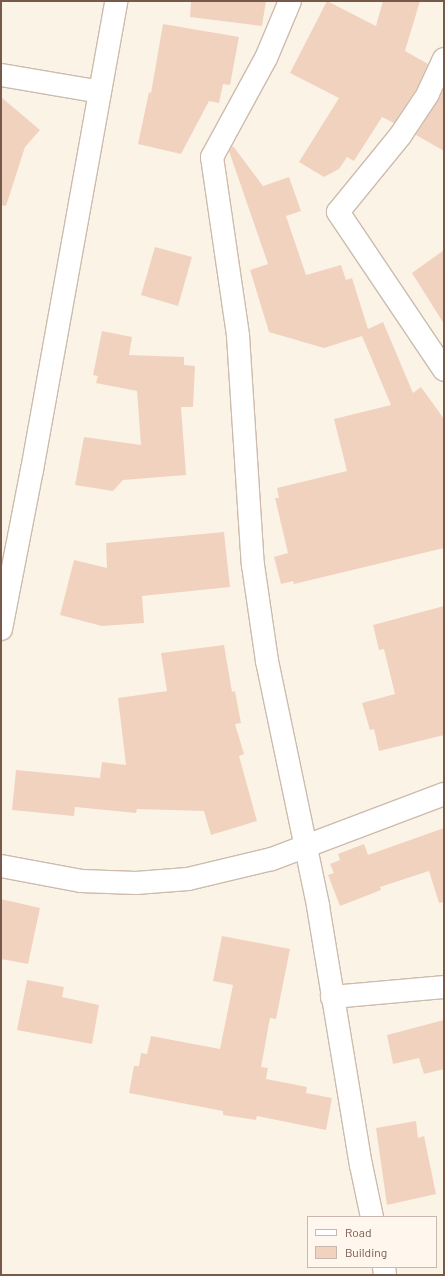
<!DOCTYPE html>
<html>
<head>
<meta charset="utf-8">
<style>
  body { margin:0 }
  #map { position:relative; width:445px; height:1276px; overflow:hidden; background:#fcf3e7; font-family:Barlow,sans-serif }
  div>[style] { position:absolute }
  [style*='--x'] { left:calc(var(--x)*1px); top:calc(var(--y)*1px); width:calc(var(--w)*1px); rotate:calc(var(--a)*1deg) }
  .building>* { inset:0; background:#f1d2bf }
  .roads { filter:drop-shadow(1px 0 #cdbbad) drop-shadow(-1px 0 #cdbbad) drop-shadow(0 1px #cdbbad) drop-shadow(0 -1px #cdbbad) }
  .minor>* { height:22px; margin:-11px; padding:0 11px; transform-origin:11px; border-radius:11px; background:#fff }
  .tertiary>* { height:22px; margin:-11px; padding:0 11px; transform-origin:11px; border-radius:11px; background:#fff }
  span { translate:-50% -50%; white-space:nowrap; text-align:center; line-height:1.15; -webkit-text-stroke:4px #fff7ed; paint-order:stroke }
  .frame { position:absolute; inset:0; border:2px solid #755a4c; pointer-events:none }
  .legend { position:absolute; left:307px; top:1216px; width:130px; height:52px; box-sizing:border-box; background:#fff7ed; border:1px solid #c8b8ad; margin:0; padding:5px 7px; list-style:none; font-size:12px; color:#755a4c }
  .legend li { display:flex; align-items:center; gap:8px; height:20px }
  .legend b { width:20px; border:1px solid #c8b8ad }
</style>
</head>
<body>
<div id="map">
  <div class="building">
    <i style="clip-path:polygon(191px 1px,266px 1px,262px 26px,190px 17px)"></i>
    <i style="clip-path:polygon(327px 1px,376px 26px,383px 1px,420px 1px,405px 51px,428px 64px,417px 88px,394px 123px,382px 117px,354px 161px,347px 157px,339px 169px,324px 177px,299px 162px,339px 98px,290px 73px)"></i>
    <i style="clip-path:polygon(163px 24px,239px 37px,230px 85px,223px 84px,219px 103px,209px 101px,181px 154px,138px 144px,149px 92px,151px 93px)"></i>
    <i style="clip-path:polygon(444px 89px,444px 151px,416px 135px)"></i>
    <i style="clip-path:polygon(1px 97px,40px 130px,25px 147px,6px 206px,1px 205px)"></i>
    <i style="clip-path:polygon(233px 146px,263px 186px,289px 177px,301px 211px,286px 216px,306px 275px,341px 265px,346px 280px,352px 278px,368px 329px,383px 322px,413px 393px,421px 387px,444px 419px,444px 548px,294px 584px,293px 581px,281px 584px,274px 557px,288px 553px,275px 498px,279px 498px,277px 488px,347px 471px,334px 419px,391px 405px,362px 336px,324px 348px,269px 332px,250px 270px,268px 264px,229px 151px)"></i>
    <i style="clip-path:polygon(155px 247px,192px 257px,178px 306px,141px 295px)"></i>
    <i style="clip-path:polygon(444px 250px,444px 324px,412px 273px)"></i>
    <i style="clip-path:polygon(102px 331px,132px 337px,129px 355px,184px 357px,184px 365px,195px 366px,193px 407px,181px 407px,186px 475px,123px 480px,113px 491px,75px 485px,84px 437px,141px 445px,137px 391px,96px 383px,98px 376px,93px 375px)"></i>
    <i style="clip-path:polygon(224px 532px,230px 587px,142px 596px,144px 623px,102px 626px,60px 615px,74px 560px,107px 568px,106px 543px)"></i>
    <i style="clip-path:polygon(444px 606px,444px 735px,379px 751px,374px 729px,370px 730px,362px 703px,395px 694px,384px 649px,379px 650px,373px 625px)"></i>
    <i style="clip-path:polygon(224px 645px,232px 692px,235px 691px,241px 723px,235px 724px,244px 754px,239px 756px,257px 821px,211px 835px,204px 811px,137px 809px,136px 813px,75px 807px,74px 816px,12px 810px,16px 770px,100px 778px,102px 762px,126px 765px,118px 698px,167px 691px,161px 653px)"></i>
    <i style="clip-path:polygon(444px 828px,444px 902px,439px 903px,429px 871px,380px 887px,381px 890px,340px 906px,328px 875px,334px 873px,330px 864px,340px 860px,338px 854px,364px 844px,368px 855px)"></i>
    <i style="clip-path:polygon(1px 899px,40px 908px,28px 964px,1px 959px)"></i>
    <i style="clip-path:polygon(222px 936px,290px 949px,276px 1019px,270px 1018px,261px 1067px,268px 1068px,266px 1079px,307px 1087px,306px 1093px,332px 1098px,326px 1130px,257px 1116px,256px 1120px,223px 1115px,223px 1111px,129px 1093px,134px 1066px,139px 1066px,141px 1053px,147px 1054px,151px 1036px,220px 1049px,233px 985px,213px 981px)"></i>
    <i style="clip-path:polygon(27px 980px,64px 987px,62px 997px,99px 1005px,92px 1044px,17px 1030px)"></i>
    <i style="clip-path:polygon(444px 1020px,444px 1069px,424px 1074px,419px 1058px,393px 1064px,387px 1035px)"></i>
    <i style="clip-path:polygon(416px 1121px,418px 1138px,424px 1136px,436px 1194px,387px 1205px,376px 1128px)"></i>
  </div>
  <div class="roads">
    <div class="minor">
      <i style="--x:290;--y:1;--w:62;--a:112.8"></i>
      <i style="--x:266;--y:58;--w:113;--a:118.6"></i>
      <i style="--x:212;--y:157;--w:181;--a:81.7"></i>
      <i style="--x:238;--y:336;--w:229;--a:86.3"></i>
      <i style="--x:253;--y:565;--w:97;--a:81.7"></i>
      <i style="--x:267;--y:661;--w:250;--a:78.2"></i>
      <i style="--x:318;--y:906;--w:263;--a:80.6"></i>
      <i style="--x:361;--y:1165;--w:53;--a:78.1"></i>
      <i style="--x:444;--y:59;--w:38;--a:115"></i>
      <i style="--x:428;--y:94;--w:50;--a:123.7"></i>
      <i style="--x:400;--y:136;--w:98;--a:129.2"></i>
      <i style="--x:338;--y:212;--w:190;--a:56.1"></i>
      <i style="--x:1;--y:75;--w:100;--a:9.7"></i>
      <i style="--x:1;--y:866;--w:81;--a:10.6"></i>
      <i style="--x:81;--y:881;--w:55;--a:2.1"></i>
      <i style="--x:136;--y:883;--w:52;--a:-4.4"></i>
      <i style="--x:188;--y:879;--w:86;--a:-13.4"></i>
      <i style="--x:272;--y:859;--w:184;--a:-20.7"></i>
      <i style="--x:332;--y:997;--w:112;--a:-5.1"></i>
      <i style="--x:384;--y:1267;--w:8;--a:83"></i>
    </div>
    <div class="tertiary">
      <i style="--x:1;--y:629;--w:162;--a:-79"></i>
      <i style="--x:32;--y:470;--w:476;--a:-79.8"></i>
    </div>
  </div>
  <div class="frame"></div>
  <ul class="legend">
  <li><b style="height:5px;background:#fff"></b>Road</li>
  <li><b style="height:11px;background:#f1d2bf"></b>Building</li>
  </ul>
</div>
</body>
</html>
